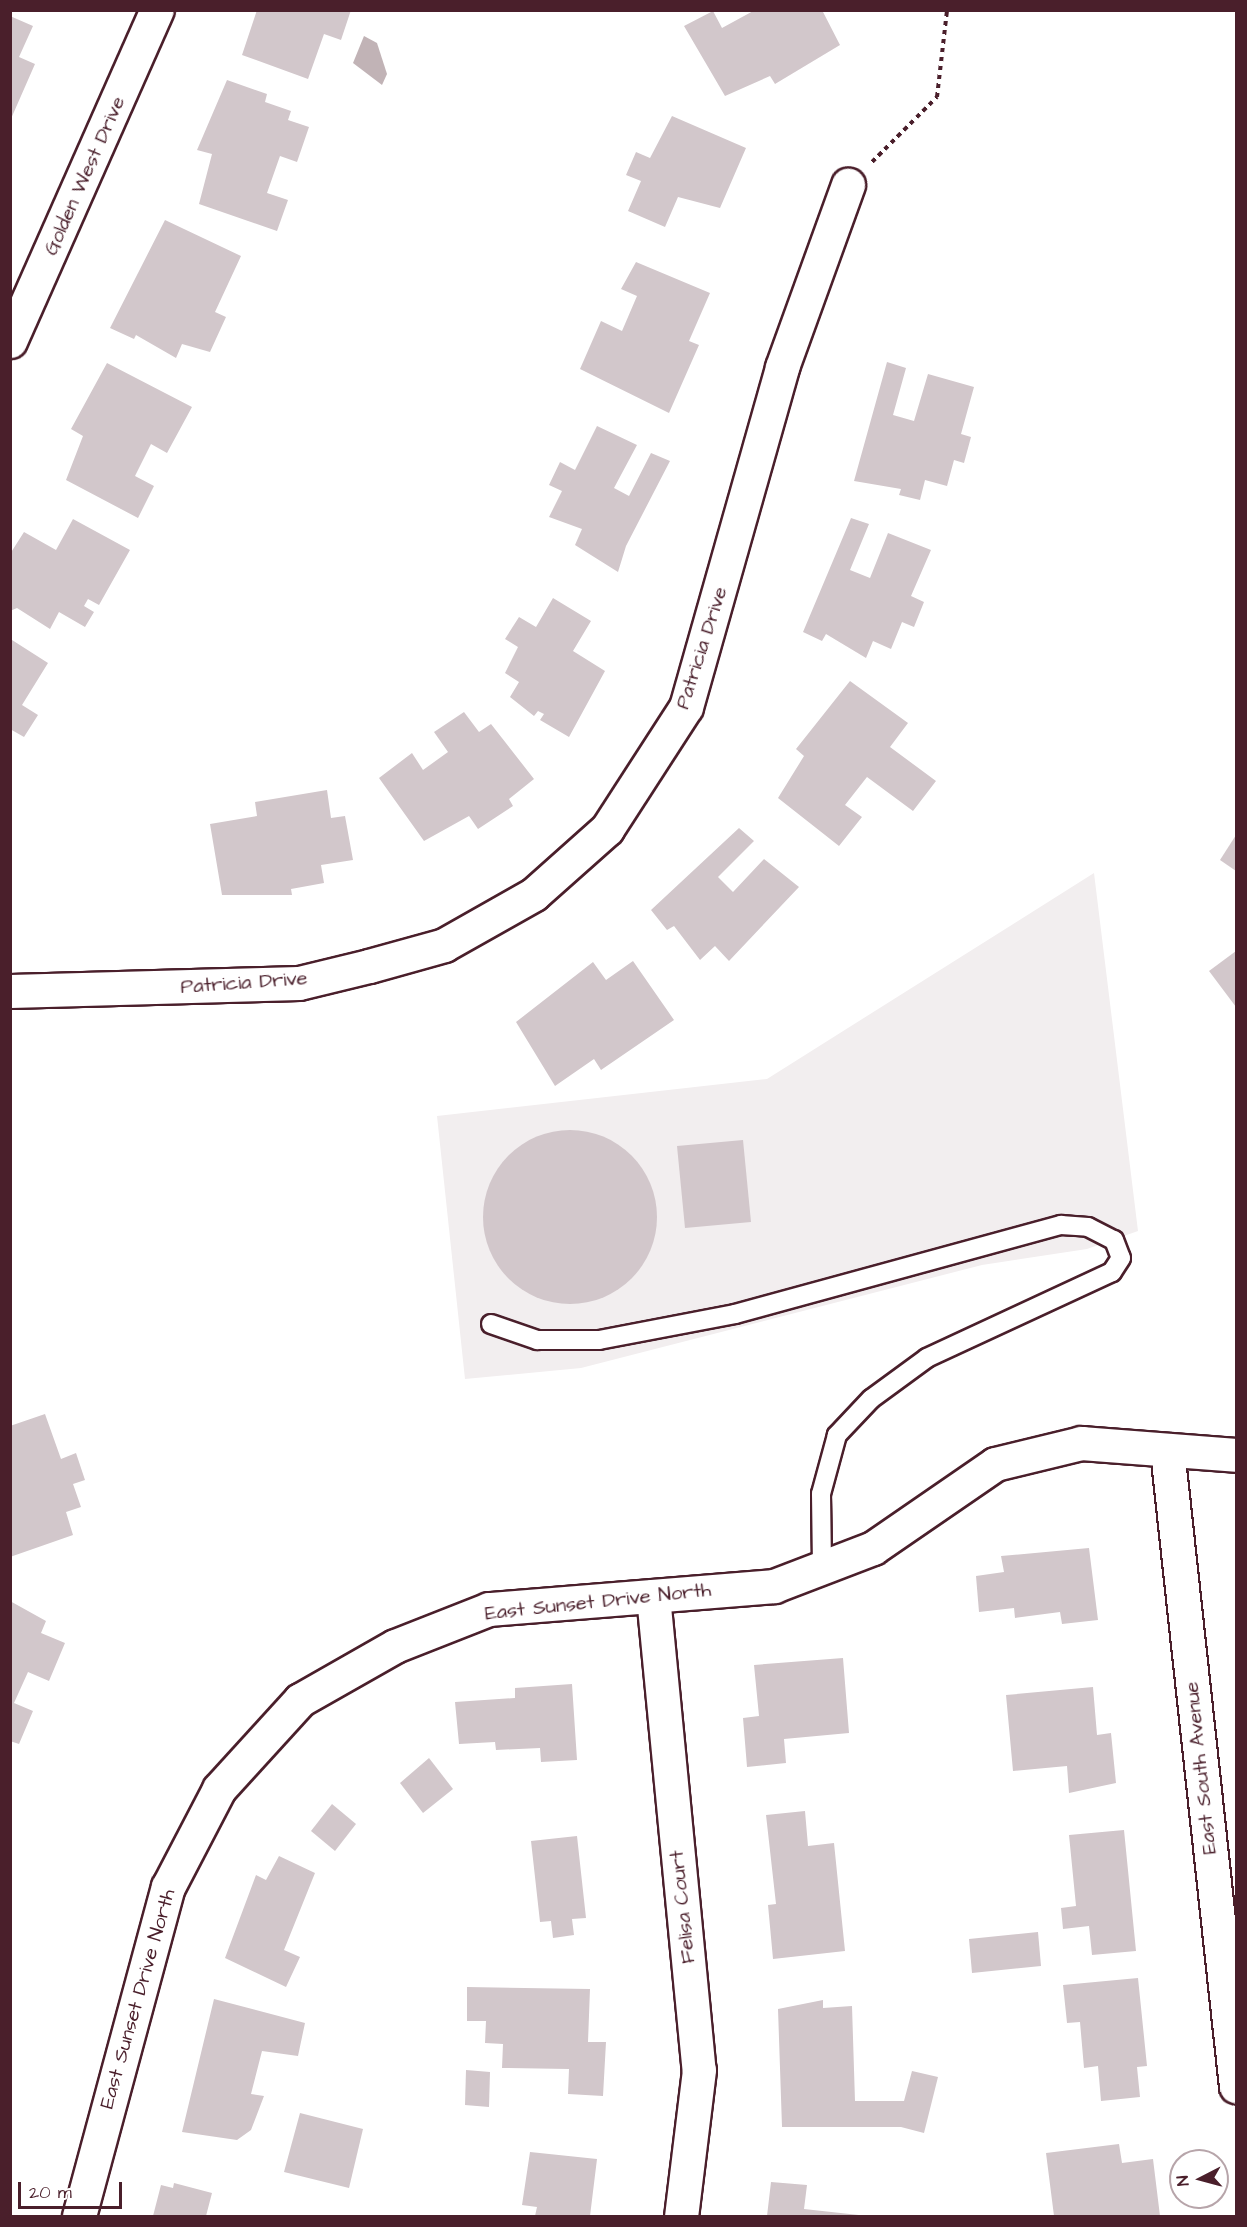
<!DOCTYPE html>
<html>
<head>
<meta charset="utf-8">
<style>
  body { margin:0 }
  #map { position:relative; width:1247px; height:2227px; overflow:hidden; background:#fff; font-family:"Architects Daughter",sans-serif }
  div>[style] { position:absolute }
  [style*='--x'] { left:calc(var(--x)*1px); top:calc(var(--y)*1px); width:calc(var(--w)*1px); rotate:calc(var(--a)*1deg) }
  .built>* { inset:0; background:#f2eeef }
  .water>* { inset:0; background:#c1b3b6 }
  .building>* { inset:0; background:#d2c7cb }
  .round { border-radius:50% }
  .path>* { height:4px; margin-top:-2px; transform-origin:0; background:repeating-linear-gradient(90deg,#4a1f2b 0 4.5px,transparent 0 9px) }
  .roads { filter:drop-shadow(2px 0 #4a1f2b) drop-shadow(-2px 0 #4a1f2b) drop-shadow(0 2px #4a1f2b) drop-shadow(0 -2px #4a1f2b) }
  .lane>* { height:18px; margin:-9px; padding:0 9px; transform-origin:9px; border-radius:9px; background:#fff }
  .street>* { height:33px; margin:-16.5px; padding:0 16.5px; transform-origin:16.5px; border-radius:16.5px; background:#fff }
  .secondary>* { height:33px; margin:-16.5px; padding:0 16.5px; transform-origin:16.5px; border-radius:16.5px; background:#fff }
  span { translate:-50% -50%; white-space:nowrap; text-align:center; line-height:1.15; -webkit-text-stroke:4.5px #fff; paint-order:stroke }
  .street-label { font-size:20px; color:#4a1f2b }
  .frame { position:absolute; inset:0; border:12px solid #4a1f2b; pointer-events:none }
  .north { position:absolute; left:1169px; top:2149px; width:60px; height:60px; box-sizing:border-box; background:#fff; border:2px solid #b7a5aa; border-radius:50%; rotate:264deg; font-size:16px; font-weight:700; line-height:24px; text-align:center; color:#4a1f2b }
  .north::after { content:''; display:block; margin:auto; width:21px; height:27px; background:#4a1f2b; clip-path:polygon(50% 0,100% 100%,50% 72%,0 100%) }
  .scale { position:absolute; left:18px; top:2182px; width:104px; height:27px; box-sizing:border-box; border:3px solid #4a1f2b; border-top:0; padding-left:8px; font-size:18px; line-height:21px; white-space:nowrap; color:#4a1f2b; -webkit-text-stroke:4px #fff; paint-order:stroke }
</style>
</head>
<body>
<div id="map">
  <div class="built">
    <i style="clip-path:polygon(1094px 873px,1138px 1231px,1087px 1249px,982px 1265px,581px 1368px,465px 1379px,437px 1116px,767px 1079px)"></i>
  </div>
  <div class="water">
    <i style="clip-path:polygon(364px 36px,377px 43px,387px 74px,382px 85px,353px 63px)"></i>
  </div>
  <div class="building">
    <i style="clip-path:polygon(257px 10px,351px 10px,341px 40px,324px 34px,308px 79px,242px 55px)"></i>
    <i style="clip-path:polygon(755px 10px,822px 10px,840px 45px,775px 84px,770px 76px,725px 96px,684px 26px,713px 11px,722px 28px)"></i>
    <i style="clip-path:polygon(10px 16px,33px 26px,19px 57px,35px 64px,10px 121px)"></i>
    <i style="clip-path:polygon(227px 80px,267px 94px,265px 102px,291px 111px,288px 120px,309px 127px,297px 162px,280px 156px,267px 193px,288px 200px,277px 231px,199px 204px,212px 154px,197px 150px)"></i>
    <i style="clip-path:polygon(672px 116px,746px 148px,720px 208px,678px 197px,665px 227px,628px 211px,641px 181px,626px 175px,636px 152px,650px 158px)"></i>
    <i style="clip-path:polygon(165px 220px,241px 256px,215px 312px,226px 317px,210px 352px,182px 344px,176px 358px,136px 335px,134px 339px,110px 328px)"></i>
    <i style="clip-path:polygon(636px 262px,710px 293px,689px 341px,699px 345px,669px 413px,580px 369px,601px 321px,622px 331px,637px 296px,621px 289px)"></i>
    <i style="clip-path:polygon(887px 362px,906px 368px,893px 415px,914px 421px,928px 374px,974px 387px,961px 434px,971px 437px,964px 463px,954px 460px,947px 486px,925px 480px,920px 500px,899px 495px,901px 489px,854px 481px)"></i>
    <i style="clip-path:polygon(107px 363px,192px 407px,167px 453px,151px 444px,135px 476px,154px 486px,138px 518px,66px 480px,83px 436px,71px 429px)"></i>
    <i style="clip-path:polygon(597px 426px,637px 445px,614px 488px,629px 496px,651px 453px,670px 461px,626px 546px,618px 572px,575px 545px,582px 529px,549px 517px,562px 491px,549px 485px,560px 462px,575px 470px)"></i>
    <i style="clip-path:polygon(851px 518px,869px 524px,850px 570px,870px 578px,888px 533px,931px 550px,911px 596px,924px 602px,914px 627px,902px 622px,891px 649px,873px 641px,866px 658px,826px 634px,822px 641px,803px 632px)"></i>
    <i style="clip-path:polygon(73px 519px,130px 550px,99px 605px,88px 599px,84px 606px,94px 612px,85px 627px,59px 612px,50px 629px,17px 608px,10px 611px,10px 554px,24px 532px,56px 550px)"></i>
    <i style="clip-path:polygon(553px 598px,591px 621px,573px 651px,605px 671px,569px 737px,540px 720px,544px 714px,538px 711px,534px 716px,510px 697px,519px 682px,505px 673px,518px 647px,505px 639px,519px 617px,536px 627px)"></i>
    <i style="clip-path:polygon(12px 640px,48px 663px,22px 705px,38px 715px,24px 737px,10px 729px)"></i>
    <i style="clip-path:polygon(850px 681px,908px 723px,890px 747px,936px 781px,913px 811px,867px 777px,845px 805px,862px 817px,839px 846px,778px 798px,804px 756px,796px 749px)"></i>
    <i style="clip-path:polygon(464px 712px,479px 732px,491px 724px,534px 779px,509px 799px,513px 806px,478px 829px,469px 816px,424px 841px,379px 778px,412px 753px,423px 770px,448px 752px,434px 732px)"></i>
    <i style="clip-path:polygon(327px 790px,331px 818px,345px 816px,353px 860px,321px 865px,324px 883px,291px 889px,292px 895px,222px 895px,210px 824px,257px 816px,255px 802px)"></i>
    <i style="clip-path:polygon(739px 828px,754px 841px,718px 877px,733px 892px,764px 859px,799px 887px,729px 961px,715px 946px,700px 960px,674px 926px,667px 930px,651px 910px)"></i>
    <i style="clip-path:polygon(1236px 835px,1236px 871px,1220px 860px)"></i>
    <i style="clip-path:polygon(1236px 951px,1236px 1007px,1209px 971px)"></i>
    <i style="clip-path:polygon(633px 961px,674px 1020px,601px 1070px,594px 1059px,555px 1086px,516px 1022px,593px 962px,606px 980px)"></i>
    <i class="round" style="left:483px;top:1130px;width:174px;height:174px"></i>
    <i style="clip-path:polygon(743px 1140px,751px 1222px,685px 1228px,677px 1146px)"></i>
    <i style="clip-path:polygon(45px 1414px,61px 1459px,76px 1453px,85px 1480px,73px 1484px,81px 1507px,66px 1512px,73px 1535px,10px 1557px,10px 1426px)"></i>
    <i style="clip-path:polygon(1089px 1548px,1098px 1620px,1062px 1624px,1060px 1612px,1015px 1618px,1014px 1608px,979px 1612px,976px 1576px,1004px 1572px,1001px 1556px)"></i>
    <i style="clip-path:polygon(10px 1601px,46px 1621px,41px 1633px,65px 1643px,49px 1681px,28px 1672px,14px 1703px,33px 1711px,19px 1744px,10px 1741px)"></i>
    <i style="clip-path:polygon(843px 1658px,849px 1733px,784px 1739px,786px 1763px,747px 1767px,743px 1718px,759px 1716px,754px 1665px)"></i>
    <i style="clip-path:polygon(572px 1684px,577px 1760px,541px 1762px,540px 1748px,496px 1750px,495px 1742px,459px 1744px,455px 1702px,515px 1698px,515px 1688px)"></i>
    <i style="clip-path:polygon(1093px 1687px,1097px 1735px,1111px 1733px,1116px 1783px,1069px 1793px,1067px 1766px,1013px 1771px,1006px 1695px)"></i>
    <i style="clip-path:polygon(429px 1758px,453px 1789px,423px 1813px,400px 1783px)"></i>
    <i style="clip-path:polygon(332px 1804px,356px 1824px,335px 1851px,311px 1831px)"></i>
    <i style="clip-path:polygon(805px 1811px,808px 1846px,834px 1843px,845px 1951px,773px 1959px,768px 1905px,776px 1904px,766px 1815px)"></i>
    <i style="clip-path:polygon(1124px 1830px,1136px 1951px,1092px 1955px,1089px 1926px,1063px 1929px,1061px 1908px,1076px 1906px,1069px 1835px)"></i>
    <i style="clip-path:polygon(577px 1836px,586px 1918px,572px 1919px,574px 1935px,553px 1938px,551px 1921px,540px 1922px,531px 1841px)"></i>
    <i style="clip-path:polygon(279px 1856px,315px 1873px,284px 1950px,300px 1957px,286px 1987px,225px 1958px,256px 1875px,266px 1880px)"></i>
    <i style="clip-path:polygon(1038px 1932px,1041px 1966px,972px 1973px,969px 1939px)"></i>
    <i style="clip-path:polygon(1138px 1978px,1147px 2066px,1137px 2067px,1140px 2097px,1101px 2101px,1098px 2066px,1084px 2068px,1080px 2022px,1067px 2023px,1063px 1985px)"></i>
    <i style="clip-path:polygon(467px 1987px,590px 1989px,588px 2042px,606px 2042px,603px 2096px,568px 2094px,569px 2069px,502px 2068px,503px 2044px,485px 2043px,486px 2021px,467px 2021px)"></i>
    <i style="clip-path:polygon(214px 1999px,305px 2023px,298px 2056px,262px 2051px,251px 2094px,264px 2096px,251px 2130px,237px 2140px,182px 2132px)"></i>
    <i style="clip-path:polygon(823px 2000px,823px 2008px,852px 2006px,855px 2101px,904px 2101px,912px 2071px,938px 2077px,924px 2133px,901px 2127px,782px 2127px,778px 2009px)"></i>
    <i style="clip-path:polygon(466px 2070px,490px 2072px,489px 2107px,465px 2105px)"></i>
    <i style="clip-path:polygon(300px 2113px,363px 2129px,349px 2188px,284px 2172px)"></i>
    <i style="clip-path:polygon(1119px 2144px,1122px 2163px,1153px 2159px,1160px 2216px,1054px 2216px,1046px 2153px)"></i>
    <i style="clip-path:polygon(530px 2152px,597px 2159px,590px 2216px,535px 2216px,537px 2207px,522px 2205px)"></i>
    <i style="clip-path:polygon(771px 2182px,807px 2185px,804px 2209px,868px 2216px,767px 2216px)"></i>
    <i style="clip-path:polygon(174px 2183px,212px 2193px,206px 2216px,153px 2216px,161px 2185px,173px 2188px)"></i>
  </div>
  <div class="path">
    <i style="--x:872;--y:162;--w:92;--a:-45"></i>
    <i style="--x:937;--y:97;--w:88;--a:-83.4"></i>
  </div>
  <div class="roads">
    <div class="lane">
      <i style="--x:491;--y:1324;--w:49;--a:19.2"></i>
      <i style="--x:537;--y:1340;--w:62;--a:0"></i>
      <i style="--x:599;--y:1340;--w:138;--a:-10.8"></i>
      <i style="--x:735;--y:1314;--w:338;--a:-15.3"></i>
      <i style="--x:1061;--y:1225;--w:27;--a:4"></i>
      <i style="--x:1088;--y:1227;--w:29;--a:27"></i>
      <i style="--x:1114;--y:1240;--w:19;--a:69"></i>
      <i style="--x:1121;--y:1258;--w:17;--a:123"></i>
      <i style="--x:1112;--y:1272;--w:204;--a:155.1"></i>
      <i style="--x:927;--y:1358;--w:69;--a:143.8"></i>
      <i style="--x:871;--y:1399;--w:50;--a:133.4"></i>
      <i style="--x:837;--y:1435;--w:61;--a:105.2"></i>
      <i style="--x:821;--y:1494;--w:73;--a:89.2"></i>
    </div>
    <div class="street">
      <i style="--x:10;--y:341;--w:362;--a:-66.1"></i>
      <i style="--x:10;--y:991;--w:289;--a:-1.6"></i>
      <i style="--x:299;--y:983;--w:72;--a:-13.7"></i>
      <i style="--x:369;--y:966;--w:78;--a:-15.6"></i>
      <i style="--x:444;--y:945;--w:103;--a:-29.5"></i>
      <i style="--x:534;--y:894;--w:98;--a:-41.7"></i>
      <i style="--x:607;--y:829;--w:145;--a:-57.1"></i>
      <i style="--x:686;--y:707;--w:353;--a:-74.2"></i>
      <i style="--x:782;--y:367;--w:194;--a:-70.1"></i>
      <i style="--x:1167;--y:1450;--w:640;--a:83.81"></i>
      <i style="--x:653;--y:1596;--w:476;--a:84.5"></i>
      <i style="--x:699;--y:2070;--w:147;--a:97"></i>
    </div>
    <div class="secondary">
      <i style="--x:79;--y:2216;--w:341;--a:-74.9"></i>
      <i style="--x:168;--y:1887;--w:110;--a:-62.5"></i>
      <i style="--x:219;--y:1789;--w:120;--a:-47.7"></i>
      <i style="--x:300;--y:1700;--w:109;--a:-29.6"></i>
      <i style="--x:395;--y:1646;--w:101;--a:-21.5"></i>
      <i style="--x:489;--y:1609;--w:286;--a:-4.6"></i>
      <i style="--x:774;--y:1586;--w:106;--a:-21"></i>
      <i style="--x:873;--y:1548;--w:148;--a:-34.5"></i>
      <i style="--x:995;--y:1464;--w:89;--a:-13.7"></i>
      <i style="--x:1081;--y:1443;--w:155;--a:4.4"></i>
    </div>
  </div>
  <div class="street-label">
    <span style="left:85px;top:176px;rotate:-66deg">Golden West Drive</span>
    <span style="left:702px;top:648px;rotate:-72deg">Patricia Drive</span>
    <span style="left:244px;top:983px;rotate:-4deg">Patricia Drive</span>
    <span style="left:598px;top:1602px;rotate:-6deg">East Sunset Drive North</span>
    <span style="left:1201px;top:1768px;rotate:-96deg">East South Avenue</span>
    <span style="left:683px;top:1907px;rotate:-96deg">Felisa Court</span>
    <span style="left:138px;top:1999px;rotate:-74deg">East Sunset Drive North</span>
  </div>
  <div class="frame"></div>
  <div class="north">N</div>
  <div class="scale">20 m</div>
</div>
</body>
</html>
